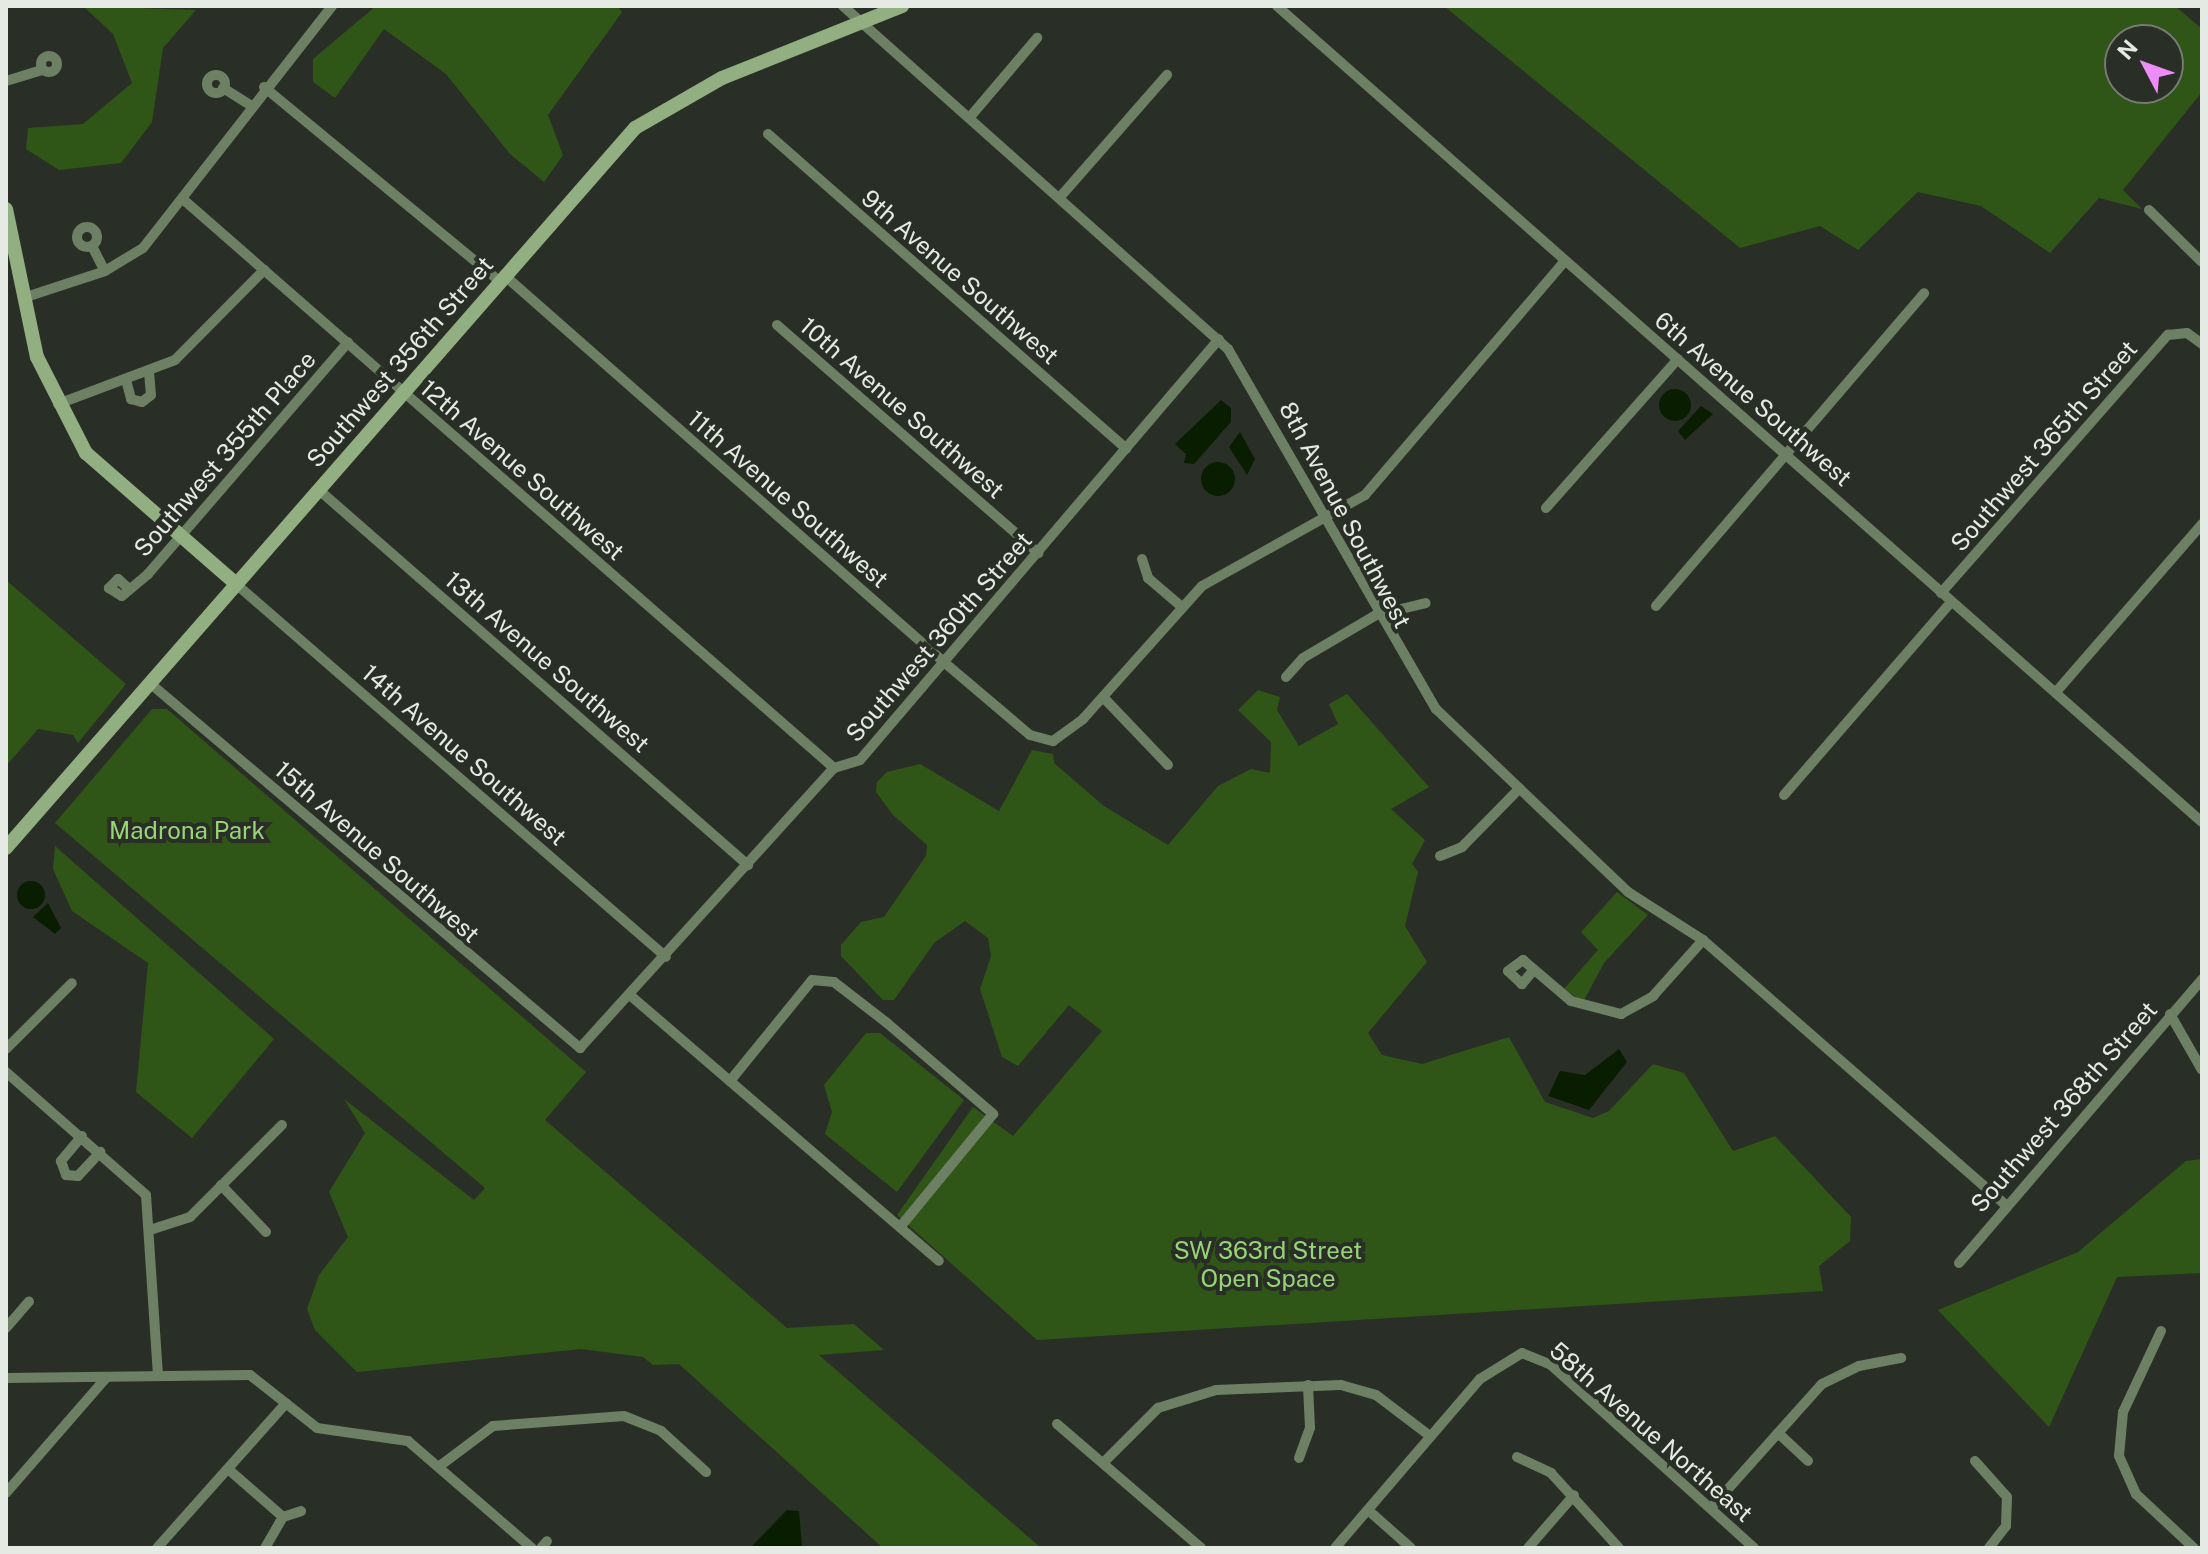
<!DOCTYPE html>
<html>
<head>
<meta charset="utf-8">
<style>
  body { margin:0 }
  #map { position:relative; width:2208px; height:1554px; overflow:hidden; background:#292f26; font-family:"Public Sans",sans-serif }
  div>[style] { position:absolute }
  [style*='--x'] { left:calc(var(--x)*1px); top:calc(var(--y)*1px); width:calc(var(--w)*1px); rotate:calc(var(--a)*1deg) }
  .green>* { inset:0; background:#305617 }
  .water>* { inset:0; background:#091e00 }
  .round { border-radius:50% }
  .street>* { height:10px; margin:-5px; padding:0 5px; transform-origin:5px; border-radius:5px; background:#6d8063 }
  .street>.ring { margin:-5px; padding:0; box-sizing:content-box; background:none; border:10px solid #6d8063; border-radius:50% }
  .secondary>* { height:14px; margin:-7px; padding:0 7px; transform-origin:7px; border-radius:7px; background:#91af81 }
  span { translate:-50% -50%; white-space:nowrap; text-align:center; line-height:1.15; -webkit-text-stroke:8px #292f26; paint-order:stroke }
  .street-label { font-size:24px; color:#e6eae4 }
  .park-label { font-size:24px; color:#98d477 }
  .frame { position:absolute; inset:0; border:8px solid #e6eae4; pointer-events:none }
  .north { position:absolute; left:2104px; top:24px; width:80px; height:80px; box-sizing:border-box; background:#292f26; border:2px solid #757a72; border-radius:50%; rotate:311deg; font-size:22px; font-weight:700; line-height:32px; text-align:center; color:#e6eae4 }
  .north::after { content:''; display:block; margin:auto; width:28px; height:36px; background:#ee8cf8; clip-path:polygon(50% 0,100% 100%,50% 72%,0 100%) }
</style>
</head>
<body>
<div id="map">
  <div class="green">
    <i style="clip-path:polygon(83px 6px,196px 10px,163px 48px,152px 122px,121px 163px,59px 170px,26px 149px,28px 128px,83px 124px,132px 83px,113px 34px)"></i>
    <i style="clip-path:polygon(376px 6px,617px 6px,622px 12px,548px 115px,563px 155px,544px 182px,510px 154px,446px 74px,384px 29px,335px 98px,313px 82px,313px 59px)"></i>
    <i style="clip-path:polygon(evenodd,1444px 6px,2175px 6px,2202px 29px,2202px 92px,2123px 190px,2142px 209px,2099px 198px,2050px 253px,1981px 206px,1918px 192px,1858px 250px,1820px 226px,1740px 248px,1444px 6px,2120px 40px,2168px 40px,2168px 88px,2120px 88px,2120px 40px)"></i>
    <i style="clip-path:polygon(6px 580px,126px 684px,78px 743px,73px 735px,38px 729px,6px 766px)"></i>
    <i style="clip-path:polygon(1258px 690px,1280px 697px,1277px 710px,1299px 746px,1338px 724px,1329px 704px,1347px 694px,1429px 787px,1391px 809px,1425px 840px,1412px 864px,1418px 872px,1405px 926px,1427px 962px,1368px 1033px,1382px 1055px,1422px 1064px,1509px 1037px,1545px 1102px,1593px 1118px,1609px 1111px,1653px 1064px,1684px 1073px,1733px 1151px,1775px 1136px,1851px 1217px,1850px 1241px,1819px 1266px,1823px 1291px,1037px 1340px,897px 1215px,973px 1107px,1013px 1136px,1102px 1031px,1069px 1005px,1018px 1066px,1002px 1057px,980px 989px,991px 956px,988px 938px,965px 921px,934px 943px,894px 1000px,883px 1000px,841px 956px,841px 945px,861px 922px,884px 917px,926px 856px,927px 845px,893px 815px,876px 792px,877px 782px,887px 772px,920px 764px,999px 811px,1032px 750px,1053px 754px,1054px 763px,1104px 806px,1168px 845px,1218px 786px,1251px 769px,1270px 773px,1271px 742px,1238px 710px)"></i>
    <i style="clip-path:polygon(152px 709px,167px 709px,586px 1072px,545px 1120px,787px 1328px,854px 1324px,884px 1350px,819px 1355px,1041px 1548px,883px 1548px,679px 1364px,653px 1365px,643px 1357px,581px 1349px,357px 1372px,315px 1330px,307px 1309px,319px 1275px,348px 1237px,329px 1192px,365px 1133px,344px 1099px,474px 1200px,485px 1188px,55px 823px)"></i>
    <i style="clip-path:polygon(55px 846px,274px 1039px,192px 1138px,136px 1092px,148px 963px,72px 911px,53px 869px)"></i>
    <i style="clip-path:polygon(1617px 892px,1648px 915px,1604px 963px,1583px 1002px,1564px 989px,1598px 950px,1581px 932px)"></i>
    <i style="clip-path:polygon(866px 1033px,880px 1033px,964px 1100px,897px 1192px,825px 1134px,832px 1112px,824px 1085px)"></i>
    <i style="clip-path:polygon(2202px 1159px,2202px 1273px,2117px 1277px,2049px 1427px,1938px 1310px,2078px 1252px,2186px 1161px)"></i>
  </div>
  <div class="water">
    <i class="round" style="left:1659px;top:389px;width:32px;height:32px"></i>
    <i style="clip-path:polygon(1221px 400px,1231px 408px,1231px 422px,1194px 464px,1184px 463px,1186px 454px,1175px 444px)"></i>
    <i style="clip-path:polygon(1701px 406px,1713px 414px,1685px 440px,1678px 431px)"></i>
    <i style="clip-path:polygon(1240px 432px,1255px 459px,1247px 475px,1229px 447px)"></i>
    <i class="round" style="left:1201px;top:462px;width:34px;height:34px"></i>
    <i class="round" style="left:17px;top:881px;width:28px;height:28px"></i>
    <i style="clip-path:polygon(48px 903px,61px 928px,55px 934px,33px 917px)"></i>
    <i style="clip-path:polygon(1619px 1049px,1627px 1062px,1589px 1110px,1548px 1096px,1560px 1071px,1585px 1075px)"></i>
    <i style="clip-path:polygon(787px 1510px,799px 1511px,802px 1547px,750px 1548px)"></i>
  </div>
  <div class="street">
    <i style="--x:843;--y:6;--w:516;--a:41.7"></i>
    <i style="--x:1228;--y:349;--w:416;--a:60"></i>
    <i style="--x:1436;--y:709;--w:265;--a:43.6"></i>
    <i style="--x:1628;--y:892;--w:89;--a:32.6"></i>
    <i style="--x:1703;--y:940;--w:401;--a:41.2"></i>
    <i style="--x:1277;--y:6;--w:1233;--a:41.42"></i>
    <i class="ring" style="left:41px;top:56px;width:6px;height:6px"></i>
    <i class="ring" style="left:207px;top:75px;width:8px;height:8px"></i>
    <i style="--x:6;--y:81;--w:38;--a:-17"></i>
    <i style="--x:264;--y:87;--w:305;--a:39.5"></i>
    <i style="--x:223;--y:88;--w:31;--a:32"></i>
    <i style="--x:970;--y:117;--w:104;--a:-49.7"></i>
    <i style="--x:768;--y:134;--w:477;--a:41.3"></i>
    <i style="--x:1061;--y:196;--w:161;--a:-48.8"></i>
    <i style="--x:185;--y:201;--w:862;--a:41.14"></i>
    <i style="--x:2149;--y:210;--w:74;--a:44.5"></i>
    <i class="ring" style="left:77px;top:227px;width:10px;height:10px"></i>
    <i style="--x:92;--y:246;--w:28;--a:63"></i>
    <i style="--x:504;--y:275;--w:587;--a:41.34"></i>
    <i style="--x:945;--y:663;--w:111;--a:40.3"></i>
    <i style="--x:1030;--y:735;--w:24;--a:15"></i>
    <i style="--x:1053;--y:741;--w:37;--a:-36"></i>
    <i style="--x:1083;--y:719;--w:178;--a:-48.2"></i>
    <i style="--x:1202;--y:586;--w:187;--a:-29.2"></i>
    <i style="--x:1365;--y:495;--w:308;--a:-49.5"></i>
    <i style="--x:23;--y:298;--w:86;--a:-18.2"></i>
    <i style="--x:105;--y:271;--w:44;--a:-31.2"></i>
    <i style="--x:143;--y:248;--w:307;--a:-52"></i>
    <i style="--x:777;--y:325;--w:347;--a:41.1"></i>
    <i style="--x:126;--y:380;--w:20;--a:75"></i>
    <i style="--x:131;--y:399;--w:11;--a:15"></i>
    <i style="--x:142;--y:402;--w:11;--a:-38"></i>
    <i style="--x:151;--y:395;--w:22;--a:-95"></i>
    <i style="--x:58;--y:404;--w:125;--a:-20.6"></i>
    <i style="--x:175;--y:360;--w:127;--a:-45.3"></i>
    <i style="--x:319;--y:490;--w:570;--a:41.16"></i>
    <i style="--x:1546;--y:508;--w:199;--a:-48.5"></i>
    <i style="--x:1142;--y:559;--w:20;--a:72"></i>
    <i style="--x:1148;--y:578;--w:45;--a:40.5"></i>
    <i style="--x:236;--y:584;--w:569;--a:40.94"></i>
    <i style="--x:127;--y:587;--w:12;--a:-138"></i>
    <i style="--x:118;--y:579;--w:13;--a:135"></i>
    <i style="--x:109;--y:588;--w:15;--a:32"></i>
    <i style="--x:122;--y:596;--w:34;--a:-40"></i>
    <i style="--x:148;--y:574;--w:306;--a:-49.2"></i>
    <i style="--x:1941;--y:593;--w:344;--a:-48.7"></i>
    <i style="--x:2168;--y:335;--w:19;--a:-6"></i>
    <i style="--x:2187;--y:333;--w:19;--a:36"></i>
    <i style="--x:1656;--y:606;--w:412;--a:-49.4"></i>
    <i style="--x:1286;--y:677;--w:25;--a:-48"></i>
    <i style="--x:1303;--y:658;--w:85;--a:-30.5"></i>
    <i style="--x:1376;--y:615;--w:51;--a:-13.5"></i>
    <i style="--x:151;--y:684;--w:563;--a:40.31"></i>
    <i style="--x:580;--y:1048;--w:378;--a:-47.8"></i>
    <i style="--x:834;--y:768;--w:27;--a:-17"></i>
    <i style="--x:860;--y:760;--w:553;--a:-49.54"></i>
    <i style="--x:2056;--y:692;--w:223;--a:-49"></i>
    <i style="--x:1103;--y:697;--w:94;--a:46.3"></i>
    <i style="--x:1784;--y:795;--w:255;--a:-49.1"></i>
    <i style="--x:1440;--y:856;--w:24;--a:-22"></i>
    <i style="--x:1462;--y:847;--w:78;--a:-45.5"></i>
    <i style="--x:1532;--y:972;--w:16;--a:130"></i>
    <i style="--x:1522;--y:984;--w:19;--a:-137"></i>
    <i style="--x:1508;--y:971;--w:19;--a:-36"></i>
    <i style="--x:1523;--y:960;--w:63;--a:40.5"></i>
    <i style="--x:1571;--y:1001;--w:52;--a:14.6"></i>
    <i style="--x:1621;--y:1014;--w:37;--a:-29"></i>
    <i style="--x:1653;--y:996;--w:75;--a:-48.2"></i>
    <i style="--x:631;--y:996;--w:406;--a:40.7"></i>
    <i style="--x:2170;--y:1014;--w:64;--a:60.3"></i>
    <i style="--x:6;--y:1049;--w:93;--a:-45"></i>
    <i style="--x:6;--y:1072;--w:186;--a:41.3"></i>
    <i style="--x:146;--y:1195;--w:180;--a:86.2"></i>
    <i style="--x:730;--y:1081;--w:130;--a:-50.9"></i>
    <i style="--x:812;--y:980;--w:22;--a:5"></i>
    <i style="--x:834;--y:982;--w:67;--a:37.7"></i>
    <i style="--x:887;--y:1023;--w:140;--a:40.6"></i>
    <i style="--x:993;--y:1114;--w:145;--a:129.4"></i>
    <i style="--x:82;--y:1136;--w:33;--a:130"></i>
    <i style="--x:61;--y:1161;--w:15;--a:70"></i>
    <i style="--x:66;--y:1175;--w:12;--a:5"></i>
    <i style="--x:78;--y:1176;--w:33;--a:-47"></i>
    <i style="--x:221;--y:1185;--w:65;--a:46.2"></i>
    <i style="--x:153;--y:1229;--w:39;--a:-18"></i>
    <i style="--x:190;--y:1217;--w:130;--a:-45"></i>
    <i style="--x:1959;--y:1263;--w:374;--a:-49.4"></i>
    <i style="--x:6;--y:1328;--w:35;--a:-49"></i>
    <i style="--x:2161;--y:1331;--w:89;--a:115.1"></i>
    <i style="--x:2123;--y:1412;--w:44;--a:95.2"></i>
    <i style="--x:2119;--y:1456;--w:42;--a:65.9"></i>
    <i style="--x:2136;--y:1494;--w:79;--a:43"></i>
    <i style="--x:6;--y:1378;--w:244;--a:-0.7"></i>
    <i style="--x:250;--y:1375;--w:85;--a:38.3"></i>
    <i style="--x:317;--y:1428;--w:92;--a:8.1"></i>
    <i style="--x:408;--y:1441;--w:164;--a:40.8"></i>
    <i style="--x:1057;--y:1424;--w:190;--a:40.7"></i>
    <i style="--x:1778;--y:1433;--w:41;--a:43"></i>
    <i style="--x:1517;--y:1457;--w:38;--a:25"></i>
    <i style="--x:1551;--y:1473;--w:101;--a:47.8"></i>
    <i style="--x:1299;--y:1458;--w:32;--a:-70"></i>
    <i style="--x:1310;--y:1428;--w:43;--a:-92.7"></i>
    <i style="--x:1975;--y:1461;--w:48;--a:48.4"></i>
    <i style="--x:2007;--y:1497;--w:29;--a:92"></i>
    <i style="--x:2006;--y:1526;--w:28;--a:128"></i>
    <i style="--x:1103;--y:1463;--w:78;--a:-45"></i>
    <i style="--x:1158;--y:1408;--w:61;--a:-17.2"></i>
    <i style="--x:1216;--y:1390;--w:125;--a:-2.3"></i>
    <i style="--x:1341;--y:1385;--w:36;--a:16"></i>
    <i style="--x:1376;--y:1395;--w:68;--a:37.2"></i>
    <i style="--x:441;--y:1465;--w:65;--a:-36.9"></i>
    <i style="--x:493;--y:1426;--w:131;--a:-4.4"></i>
    <i style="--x:624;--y:1416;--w:40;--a:22"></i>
    <i style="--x:661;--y:1431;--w:61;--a:42.3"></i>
    <i style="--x:228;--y:1469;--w:73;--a:41.1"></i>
    <i style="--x:6;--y:1493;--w:152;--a:-49"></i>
    <i style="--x:1711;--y:1508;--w:166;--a:-48.2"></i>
    <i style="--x:1822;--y:1384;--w:41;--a:-25.9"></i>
    <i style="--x:1859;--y:1366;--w:43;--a:-10.8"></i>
    <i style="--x:1368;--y:1510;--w:57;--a:41.5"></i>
    <i style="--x:157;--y:1548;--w:194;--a:-48.3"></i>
    <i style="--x:265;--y:1548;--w:36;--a:-60"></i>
    <i style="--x:283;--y:1517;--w:19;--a:-18"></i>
    <i style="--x:541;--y:1548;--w:9;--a:-49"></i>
    <i style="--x:1335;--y:1548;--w:223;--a:-49.4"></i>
    <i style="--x:1480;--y:1379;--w:49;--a:-31.8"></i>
    <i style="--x:1522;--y:1353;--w:31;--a:22"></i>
    <i style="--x:1551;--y:1365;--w:273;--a:42"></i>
    <i style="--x:1528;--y:1548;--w:70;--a:-49"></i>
  </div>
  <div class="secondary">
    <i style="--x:6;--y:209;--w:151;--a:78.2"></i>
    <i style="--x:37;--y:357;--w:108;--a:63"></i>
    <i style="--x:86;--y:453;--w:199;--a:41.1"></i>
    <i style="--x:6;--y:848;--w:956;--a:-48.86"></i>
    <i style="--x:635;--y:128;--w:100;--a:-29.9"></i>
    <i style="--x:722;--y:78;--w:194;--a:-21.8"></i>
  </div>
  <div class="street-label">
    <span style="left:960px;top:277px;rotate:41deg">9th Avenue Southwest</span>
    <span style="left:400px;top:362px;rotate:-49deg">Southwest 356th Street</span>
    <span style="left:1753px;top:399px;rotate:41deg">6th Avenue Southwest</span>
    <span style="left:902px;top:408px;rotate:41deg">10th Avenue Southwest</span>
    <span style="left:2044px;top:446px;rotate:-49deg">Southwest 365th Street</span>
    <span style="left:225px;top:454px;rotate:-49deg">Southwest 355th Place</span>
    <span style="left:522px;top:470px;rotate:41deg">12th Avenue Southwest</span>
    <span style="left:788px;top:499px;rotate:41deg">11th Avenue Southwest</span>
    <span style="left:1345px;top:515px;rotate:62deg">8th Avenue Southwest</span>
    <span style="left:939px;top:637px;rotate:-49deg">Southwest 360th Street</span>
    <span style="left:547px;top:662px;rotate:41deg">13th Avenue Southwest</span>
    <span style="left:464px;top:755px;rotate:41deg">14th Avenue Southwest</span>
    <span style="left:377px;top:852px;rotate:41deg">15th Avenue Southwest</span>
    <span style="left:2064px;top:1107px;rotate:-49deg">Southwest 368th Street</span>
    <span style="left:1651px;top:1432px;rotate:41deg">58th Avenue Northeast</span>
  </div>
  <div class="park-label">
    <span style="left:187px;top:831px">Madrona Park</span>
    <span style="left:1268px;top:1265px">SW 363rd Street<br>Open Space</span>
  </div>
  <div class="frame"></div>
  <div class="north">N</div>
</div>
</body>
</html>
